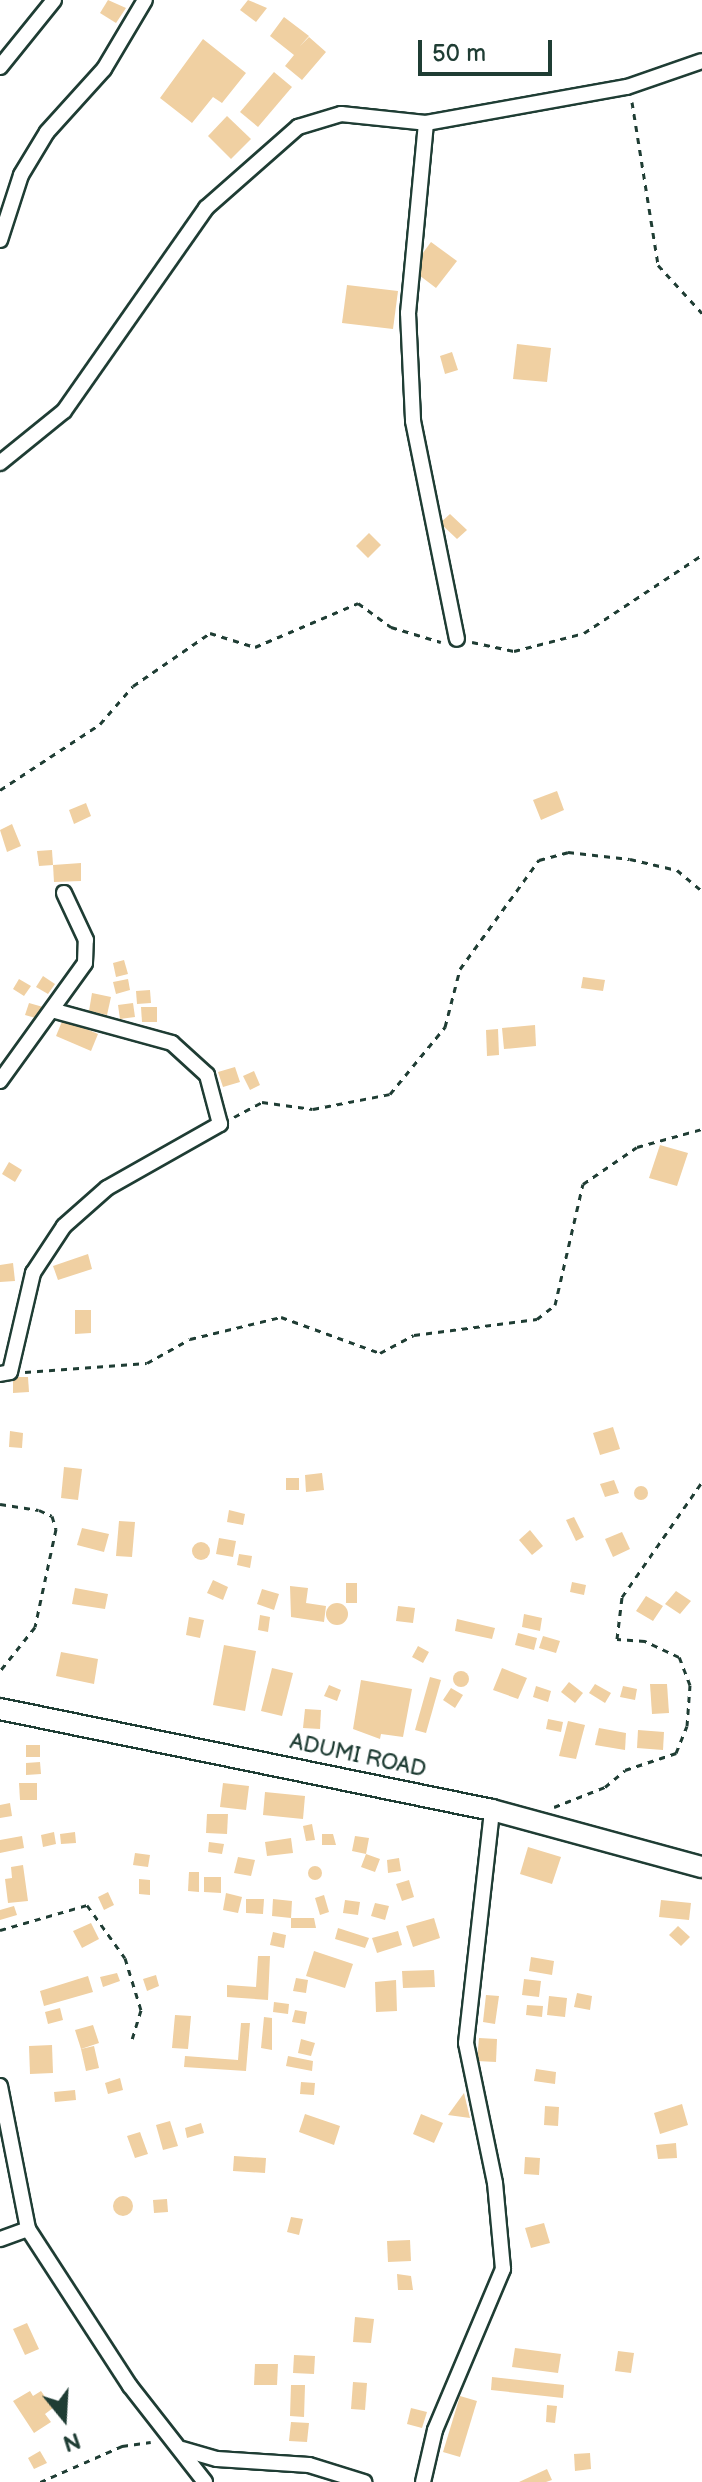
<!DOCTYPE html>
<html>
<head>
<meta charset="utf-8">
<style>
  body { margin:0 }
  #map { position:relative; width:702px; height:2482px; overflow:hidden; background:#fff; font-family:"Balsamiq Sans",sans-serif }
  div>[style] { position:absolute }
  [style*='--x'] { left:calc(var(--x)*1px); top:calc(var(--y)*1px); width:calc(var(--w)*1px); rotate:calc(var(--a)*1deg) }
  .building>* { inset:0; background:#f0d0a2 }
  .round { border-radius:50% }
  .path>* { height:3px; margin-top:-1.5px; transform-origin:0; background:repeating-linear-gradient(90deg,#1f3d34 0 6px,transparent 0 12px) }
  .roads { filter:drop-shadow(2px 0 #1f3d34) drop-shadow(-2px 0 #1f3d34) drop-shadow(0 2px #1f3d34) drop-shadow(0 -2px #1f3d34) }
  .minor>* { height:14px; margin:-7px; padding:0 7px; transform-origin:7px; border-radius:7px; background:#fff }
  .secondary>* { height:20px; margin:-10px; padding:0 10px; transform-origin:10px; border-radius:10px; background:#fff }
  span { translate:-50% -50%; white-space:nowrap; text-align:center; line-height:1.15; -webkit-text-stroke:6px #fff; paint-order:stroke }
  .street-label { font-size:22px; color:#1f3d34 }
  .north { position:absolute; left:24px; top:2378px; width:80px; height:80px; -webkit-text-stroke:6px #fff; paint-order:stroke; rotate:162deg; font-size:22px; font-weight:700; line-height:32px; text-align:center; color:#1f3d34 }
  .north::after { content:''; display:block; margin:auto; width:28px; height:36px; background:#1f3d34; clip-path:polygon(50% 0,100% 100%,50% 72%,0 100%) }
  .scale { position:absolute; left:418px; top:40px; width:134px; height:36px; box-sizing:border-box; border:4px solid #1f3d34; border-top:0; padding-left:10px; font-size:24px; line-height:28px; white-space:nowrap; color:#1f3d34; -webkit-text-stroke:6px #fff; paint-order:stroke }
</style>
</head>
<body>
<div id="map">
  <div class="building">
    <i style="clip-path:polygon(108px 0,126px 8px,116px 23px,100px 13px)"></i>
    <i style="clip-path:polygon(248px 0,267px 8px,256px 22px,240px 10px)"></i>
    <i style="clip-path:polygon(284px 17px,309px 36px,300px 46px,309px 37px,326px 52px,302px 80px,285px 66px,294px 55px,270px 36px)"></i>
    <i style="clip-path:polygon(203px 39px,246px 73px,222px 103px,213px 97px,192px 123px,160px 98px)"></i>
    <i style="clip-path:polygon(274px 72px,292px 87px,258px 127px,240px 112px)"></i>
    <i style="clip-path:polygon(227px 116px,251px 139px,231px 159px,208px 136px)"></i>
    <i style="clip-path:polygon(431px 242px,457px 261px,436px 288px,411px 269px)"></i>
    <i style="clip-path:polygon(347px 285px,398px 291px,393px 329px,342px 323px)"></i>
    <i style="clip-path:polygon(517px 344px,551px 348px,547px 382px,513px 379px)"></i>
    <i style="clip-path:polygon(452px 352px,458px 370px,445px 374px,440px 356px)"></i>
    <i style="clip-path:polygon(450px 514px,467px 530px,457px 539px,440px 523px)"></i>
    <i style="clip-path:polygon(369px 533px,381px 545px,368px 558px,356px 546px)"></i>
    <i style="clip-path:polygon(557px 791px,564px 810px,541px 820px,533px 800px)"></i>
    <i style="clip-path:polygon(86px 803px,91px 816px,74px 824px,69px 810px)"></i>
    <i style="clip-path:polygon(12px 824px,21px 846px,7px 852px,0 830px)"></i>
    <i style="clip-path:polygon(52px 850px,53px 865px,39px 866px,37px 851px)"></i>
    <i style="clip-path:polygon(81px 863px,81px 881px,54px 882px,53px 865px)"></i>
    <i style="clip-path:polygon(124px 960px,128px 974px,116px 977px,113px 963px)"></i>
    <i style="clip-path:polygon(43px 976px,55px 984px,48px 994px,36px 987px)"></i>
    <i style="clip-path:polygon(583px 977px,605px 980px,603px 991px,581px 988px)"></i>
    <i style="clip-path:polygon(19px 979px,31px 986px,24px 996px,13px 989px)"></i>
    <i style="clip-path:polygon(128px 979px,130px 990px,116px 994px,113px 982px)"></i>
    <i style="clip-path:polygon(150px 990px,151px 1003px,137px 1004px,136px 991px)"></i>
    <i style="clip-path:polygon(92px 993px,111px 997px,107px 1015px,89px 1011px)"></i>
    <i style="clip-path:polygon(29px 1003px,43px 1007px,39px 1019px,25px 1015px)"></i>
    <i style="clip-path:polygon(133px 1003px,135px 1017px,120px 1019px,118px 1005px)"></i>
    <i style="clip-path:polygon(141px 1007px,157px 1007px,157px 1022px,142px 1022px)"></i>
    <i style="clip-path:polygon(63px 1019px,98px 1034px,91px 1051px,56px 1036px)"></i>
    <i style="clip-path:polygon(535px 1025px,536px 1046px,504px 1049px,502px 1028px)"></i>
    <i style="clip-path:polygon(498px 1029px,499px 1055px,487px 1056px,486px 1030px)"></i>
    <i style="clip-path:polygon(235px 1067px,240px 1082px,223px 1087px,218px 1072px)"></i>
    <i style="clip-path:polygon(254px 1071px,260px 1085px,250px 1090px,243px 1076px)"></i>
    <i style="clip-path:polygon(660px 1145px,688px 1153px,677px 1186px,649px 1178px)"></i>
    <i style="clip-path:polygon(9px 1162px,22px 1170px,15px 1182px,2px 1174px)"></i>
    <i style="clip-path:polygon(88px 1254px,92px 1269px,58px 1280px,53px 1266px)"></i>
    <i style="clip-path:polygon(13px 1263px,15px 1281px,0 1282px,0 1265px)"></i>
    <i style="clip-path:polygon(75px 1310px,91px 1310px,91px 1333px,75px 1334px)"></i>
    <i style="clip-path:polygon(13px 1377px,28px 1377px,29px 1392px,13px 1393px)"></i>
    <i style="clip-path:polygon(613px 1427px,620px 1449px,600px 1455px,593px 1433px)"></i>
    <i style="clip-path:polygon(10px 1431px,23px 1433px,22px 1448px,9px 1447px)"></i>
    <i style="clip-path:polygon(64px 1467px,82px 1469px,78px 1500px,61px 1498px)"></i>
    <i style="clip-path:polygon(322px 1473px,324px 1490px,306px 1492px,305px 1475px)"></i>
    <i style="clip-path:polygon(286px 1478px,299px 1478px,299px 1490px,286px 1490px)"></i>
    <i style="clip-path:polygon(614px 1480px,619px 1493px,605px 1497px,600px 1484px)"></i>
    <i class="round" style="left:634px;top:1486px;width:14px;height:14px"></i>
    <i style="clip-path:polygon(229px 1510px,245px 1514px,243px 1525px,227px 1522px)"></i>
    <i style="clip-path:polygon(574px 1517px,584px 1537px,576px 1541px,566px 1520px)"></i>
    <i style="clip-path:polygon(119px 1521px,135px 1522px,132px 1557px,116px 1556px)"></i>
    <i style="clip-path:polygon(82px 1528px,109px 1534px,104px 1552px,77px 1545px)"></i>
    <i style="clip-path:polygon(530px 1530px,543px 1546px,532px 1555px,519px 1540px)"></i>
    <i style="clip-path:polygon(622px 1532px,630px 1549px,613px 1557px,605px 1539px)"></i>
    <i style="clip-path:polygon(219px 1538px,236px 1541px,233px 1557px,216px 1554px)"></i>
    <i class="round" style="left:192px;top:1542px;width:18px;height:18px"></i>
    <i style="clip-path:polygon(239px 1554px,252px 1556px,250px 1568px,237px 1565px)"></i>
    <i style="clip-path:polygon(213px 1580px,228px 1587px,223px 1600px,207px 1593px)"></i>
    <i style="clip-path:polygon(572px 1582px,586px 1585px,584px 1595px,570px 1592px)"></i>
    <i style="clip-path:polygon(346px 1583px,357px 1583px,357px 1603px,346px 1603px)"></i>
    <i style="clip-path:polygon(290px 1586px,308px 1588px,306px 1603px,326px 1606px,324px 1622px,291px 1617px)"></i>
    <i style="clip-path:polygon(75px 1588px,108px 1594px,105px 1609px,72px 1604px)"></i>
    <i style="clip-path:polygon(262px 1589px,279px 1594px,274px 1610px,257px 1604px)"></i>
    <i style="clip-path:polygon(676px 1591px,691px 1601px,680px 1614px,665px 1604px)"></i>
    <i style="clip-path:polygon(646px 1596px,663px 1606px,653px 1621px,636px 1611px)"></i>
    <i class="round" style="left:326px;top:1603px;width:22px;height:22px"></i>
    <i style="clip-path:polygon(398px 1606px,415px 1608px,413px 1623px,396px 1621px)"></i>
    <i style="clip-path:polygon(524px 1614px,542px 1618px,540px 1631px,522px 1627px)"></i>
    <i style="clip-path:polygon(260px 1615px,270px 1617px,268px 1632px,258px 1630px)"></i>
    <i style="clip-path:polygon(189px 1617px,204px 1620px,200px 1638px,186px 1635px)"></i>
    <i style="clip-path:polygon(457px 1619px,495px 1628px,492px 1639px,455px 1631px)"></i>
    <i style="clip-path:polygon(518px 1633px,537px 1638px,534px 1650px,515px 1645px)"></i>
    <i style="clip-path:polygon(543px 1636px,560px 1641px,556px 1653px,539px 1648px)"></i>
    <i style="clip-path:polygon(224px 1645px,256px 1651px,245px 1711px,213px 1705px)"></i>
    <i style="clip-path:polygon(418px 1646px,429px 1652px,423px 1663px,412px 1657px)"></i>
    <i style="clip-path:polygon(61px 1652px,98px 1659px,94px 1684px,56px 1676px)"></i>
    <i style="clip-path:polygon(272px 1668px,293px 1673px,282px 1716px,261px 1711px)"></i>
    <i style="clip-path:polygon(502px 1668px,527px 1678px,518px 1699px,493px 1690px)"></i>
    <i class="round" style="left:453px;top:1671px;width:16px;height:16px"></i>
    <i style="clip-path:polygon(430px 1677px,441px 1680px,426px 1733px,415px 1730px)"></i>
    <i style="clip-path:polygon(361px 1680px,412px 1689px,403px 1737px,381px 1734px,380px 1739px,353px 1729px)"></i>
    <i style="clip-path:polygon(569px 1682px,583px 1693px,575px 1703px,561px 1692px)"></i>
    <i style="clip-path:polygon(595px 1684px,611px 1693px,605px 1703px,589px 1693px)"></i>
    <i style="clip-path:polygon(650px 1684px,667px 1684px,669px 1713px,652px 1714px)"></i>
    <i style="clip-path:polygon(329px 1685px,341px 1690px,337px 1701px,324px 1696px)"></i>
    <i style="clip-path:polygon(536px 1686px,551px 1691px,548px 1702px,533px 1697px)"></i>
    <i style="clip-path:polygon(623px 1686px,637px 1689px,635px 1700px,620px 1697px)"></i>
    <i style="clip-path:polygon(451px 1688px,463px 1695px,455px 1708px,443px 1700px)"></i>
    <i style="clip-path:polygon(305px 1709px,321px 1710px,320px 1729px,303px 1728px)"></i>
    <i style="clip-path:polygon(548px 1719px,563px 1722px,561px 1732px,546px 1729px)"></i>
    <i style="clip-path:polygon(568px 1721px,585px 1725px,576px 1759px,559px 1756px)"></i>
    <i style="clip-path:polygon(599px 1728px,626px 1733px,625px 1750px,595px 1745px)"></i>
    <i style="clip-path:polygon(638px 1730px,664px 1732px,663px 1750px,637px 1748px)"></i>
    <i style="clip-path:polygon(26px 1745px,40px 1745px,40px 1757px,26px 1757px)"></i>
    <i style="clip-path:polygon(40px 1762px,41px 1774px,26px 1775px,26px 1763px)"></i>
    <i style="clip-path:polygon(19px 1783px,37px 1783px,37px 1800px,20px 1800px)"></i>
    <i style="clip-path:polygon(223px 1783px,249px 1786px,246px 1810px,220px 1807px)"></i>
    <i style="clip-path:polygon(265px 1792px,305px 1796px,303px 1819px,263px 1815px)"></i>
    <i style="clip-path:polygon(10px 1803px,12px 1816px,0 1818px,0 1805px)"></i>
    <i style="clip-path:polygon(207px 1814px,228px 1814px,227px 1834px,206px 1833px)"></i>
    <i style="clip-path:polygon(312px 1824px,315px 1840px,306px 1841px,303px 1826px)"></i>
    <i style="clip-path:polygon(54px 1832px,56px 1844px,43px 1847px,41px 1835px)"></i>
    <i style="clip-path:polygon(75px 1832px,76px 1843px,61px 1844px,60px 1834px)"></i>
    <i style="clip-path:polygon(322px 1834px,333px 1834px,336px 1845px,322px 1845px)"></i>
    <i style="clip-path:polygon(22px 1836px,24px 1848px,0 1853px,0 1840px)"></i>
    <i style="clip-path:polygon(355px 1836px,369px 1838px,366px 1854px,380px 1859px,375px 1872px,361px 1867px,366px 1854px,352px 1851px)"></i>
    <i style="clip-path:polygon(291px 1838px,293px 1853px,267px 1856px,265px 1842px)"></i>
    <i style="clip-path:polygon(209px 1842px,224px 1844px,222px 1854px,208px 1852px)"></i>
    <i style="clip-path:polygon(528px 1847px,561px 1857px,552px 1884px,520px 1874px)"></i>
    <i style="clip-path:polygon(135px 1853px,150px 1855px,148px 1867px,133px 1865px)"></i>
    <i style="clip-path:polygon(238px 1857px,255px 1860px,251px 1876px,234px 1873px)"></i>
    <i style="clip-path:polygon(399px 1858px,401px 1871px,388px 1873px,387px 1860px)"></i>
    <i style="clip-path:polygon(23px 1865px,28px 1901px,8px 1903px,5px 1879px,12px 1878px,11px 1867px)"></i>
    <i class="round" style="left:308px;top:1866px;width:14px;height:14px"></i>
    <i style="clip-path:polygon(189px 1872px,199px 1872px,199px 1892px,188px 1891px)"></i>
    <i style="clip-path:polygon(204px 1877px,221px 1877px,221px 1893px,204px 1892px)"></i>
    <i style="clip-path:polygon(139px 1879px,150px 1880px,150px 1895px,139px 1894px)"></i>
    <i style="clip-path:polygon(409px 1880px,414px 1897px,402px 1901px,396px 1884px)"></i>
    <i style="clip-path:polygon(108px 1892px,114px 1905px,104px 1910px,98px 1897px)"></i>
    <i style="clip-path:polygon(226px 1893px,242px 1897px,238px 1913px,223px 1910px)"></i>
    <i style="clip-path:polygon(324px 1895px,329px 1912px,320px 1915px,315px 1898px)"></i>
    <i style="clip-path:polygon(246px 1899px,264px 1899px,263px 1914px,246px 1913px)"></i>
    <i style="clip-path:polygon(273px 1899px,292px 1901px,291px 1918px,272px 1916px)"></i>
    <i style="clip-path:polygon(345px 1900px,360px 1902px,358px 1915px,343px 1913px)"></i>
    <i style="clip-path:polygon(661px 1900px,691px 1903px,689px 1920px,659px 1917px)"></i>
    <i style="clip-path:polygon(375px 1903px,389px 1906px,385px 1920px,371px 1916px)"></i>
    <i style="clip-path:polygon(14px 1906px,17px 1915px,0 1920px,0 1910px)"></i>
    <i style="clip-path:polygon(291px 1918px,314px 1918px,316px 1928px,291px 1928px)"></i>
    <i style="clip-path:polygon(434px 1918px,440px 1938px,413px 1947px,406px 1926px)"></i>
    <i style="clip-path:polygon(91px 1923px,99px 1939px,82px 1948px,73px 1931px)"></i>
    <i style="clip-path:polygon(678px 1926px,690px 1937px,681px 1946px,669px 1935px)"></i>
    <i style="clip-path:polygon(338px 1928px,369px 1938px,365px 1948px,335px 1939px)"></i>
    <i style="clip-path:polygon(398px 1931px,402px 1945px,377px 1953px,372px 1938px)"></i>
    <i style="clip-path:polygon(273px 1932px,286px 1935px,284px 1948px,270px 1945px)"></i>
    <i style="clip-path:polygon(314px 1951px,353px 1964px,345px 1988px,306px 1976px)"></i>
    <i style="clip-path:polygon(258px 1956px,270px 1956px,268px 2000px,227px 1997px,227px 1985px,256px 1987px)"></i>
    <i style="clip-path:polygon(531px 1957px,554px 1961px,552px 1975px,529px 1971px)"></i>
    <i style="clip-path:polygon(434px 1970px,435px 1987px,403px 1988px,402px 1971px)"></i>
    <i style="clip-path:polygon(117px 1973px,120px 1981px,103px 1987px,100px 1977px)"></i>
    <i style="clip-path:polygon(156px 1975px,159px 1986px,147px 1991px,143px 1979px)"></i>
    <i style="clip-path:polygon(88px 1976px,93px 1992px,44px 2006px,40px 1991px)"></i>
    <i style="clip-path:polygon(296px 1978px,308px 1980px,306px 1993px,293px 1991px)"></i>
    <i style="clip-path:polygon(524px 1979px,541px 1981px,539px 1997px,522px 1995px)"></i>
    <i style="clip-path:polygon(396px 1980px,397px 2011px,376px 2012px,375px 1982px)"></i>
    <i style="clip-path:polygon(577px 1993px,592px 1996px,590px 2010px,574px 2007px)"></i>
    <i style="clip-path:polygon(486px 1995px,499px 1996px,495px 2024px,483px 2022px)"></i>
    <i style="clip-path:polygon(549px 1996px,567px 1998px,565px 2017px,547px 2015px)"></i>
    <i style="clip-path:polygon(274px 2002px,289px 2004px,288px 2014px,273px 2012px)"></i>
    <i style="clip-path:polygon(527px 2005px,543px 2006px,542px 2017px,526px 2015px)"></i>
    <i style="clip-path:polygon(60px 2008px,63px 2020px,48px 2024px,45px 2012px)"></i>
    <i style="clip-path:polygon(295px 2010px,307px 2012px,305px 2024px,292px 2022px)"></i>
    <i style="clip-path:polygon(175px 2015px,191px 2016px,188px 2049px,172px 2048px)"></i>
    <i style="clip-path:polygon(264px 2017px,272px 2018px,272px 2050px,261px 2048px)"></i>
    <i style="clip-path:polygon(241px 2023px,250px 2023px,246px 2071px,184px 2067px,185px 2056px,238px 2060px)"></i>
    <i style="clip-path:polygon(93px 2025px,99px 2043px,81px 2049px,75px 2030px)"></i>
    <i style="clip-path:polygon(479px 2038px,497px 2039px,496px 2062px,477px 2061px)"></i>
    <i style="clip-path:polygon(301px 2039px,315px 2043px,311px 2056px,298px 2053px)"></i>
    <i style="clip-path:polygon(52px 2045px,53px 2073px,30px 2074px,29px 2046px)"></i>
    <i style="clip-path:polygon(94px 2046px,99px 2068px,86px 2071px,81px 2049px)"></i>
    <i style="clip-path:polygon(288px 2056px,313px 2061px,312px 2071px,286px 2066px)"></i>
    <i style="clip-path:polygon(536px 2069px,556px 2072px,555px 2084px,534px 2081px)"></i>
    <i style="clip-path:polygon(120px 2078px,123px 2090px,108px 2094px,105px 2083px)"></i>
    <i style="clip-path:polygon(301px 2082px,315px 2083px,314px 2095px,300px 2094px)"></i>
    <i style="clip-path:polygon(75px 2090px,76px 2100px,55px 2102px,54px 2092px)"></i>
    <i style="clip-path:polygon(464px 2093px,470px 2118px,448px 2115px)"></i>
    <i style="clip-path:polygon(682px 2104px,688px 2125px,660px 2134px,654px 2113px)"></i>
    <i style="clip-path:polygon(545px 2106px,559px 2107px,558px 2126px,544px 2125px)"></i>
    <i style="clip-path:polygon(305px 2114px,340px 2126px,334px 2145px,299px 2132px)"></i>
    <i style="clip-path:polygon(421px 2114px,443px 2123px,434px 2143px,413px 2134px)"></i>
    <i style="clip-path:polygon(170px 2121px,178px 2146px,163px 2150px,156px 2125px)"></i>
    <i style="clip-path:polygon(201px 2123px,204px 2133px,187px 2138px,185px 2128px)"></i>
    <i style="clip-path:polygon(140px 2132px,148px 2154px,135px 2158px,127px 2136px)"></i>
    <i style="clip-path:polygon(676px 2143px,677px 2158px,658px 2159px,656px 2145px)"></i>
    <i style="clip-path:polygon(234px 2156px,266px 2158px,265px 2173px,233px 2171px)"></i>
    <i style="clip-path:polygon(525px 2157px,540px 2158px,539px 2175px,524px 2174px)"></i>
    <i class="round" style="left:113px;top:2196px;width:20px;height:20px"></i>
    <i style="clip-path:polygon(167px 2199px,168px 2212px,154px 2213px,153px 2200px)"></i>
    <i style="clip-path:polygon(291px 2217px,303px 2219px,299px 2235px,287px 2232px)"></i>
    <i style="clip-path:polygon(544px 2223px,550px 2243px,531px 2248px,525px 2228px)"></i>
    <i style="clip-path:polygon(410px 2240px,411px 2261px,388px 2262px,387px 2241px)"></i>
    <i style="clip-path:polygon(397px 2274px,411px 2276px,413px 2290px,398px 2290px)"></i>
    <i style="clip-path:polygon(355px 2317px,374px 2319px,371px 2343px,353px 2342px)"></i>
    <i style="clip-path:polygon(27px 2323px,39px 2349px,25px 2355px,13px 2329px)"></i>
    <i style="clip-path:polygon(515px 2348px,561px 2354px,558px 2373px,512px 2367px)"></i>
    <i style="clip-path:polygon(618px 2351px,634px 2353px,631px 2373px,615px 2371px)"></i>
    <i style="clip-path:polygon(294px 2355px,315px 2356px,314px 2374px,293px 2373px)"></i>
    <i style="clip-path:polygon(255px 2364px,278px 2364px,277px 2385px,254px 2385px)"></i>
    <i style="clip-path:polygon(492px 2377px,564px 2385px,563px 2398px,491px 2390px)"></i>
    <i style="clip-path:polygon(353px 2382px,367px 2383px,365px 2410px,351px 2409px)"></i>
    <i style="clip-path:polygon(291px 2385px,305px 2385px,304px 2417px,290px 2416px)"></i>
    <i style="clip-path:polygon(30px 2391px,33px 2396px,41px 2391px,53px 2408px,45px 2414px,51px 2422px,34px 2433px,13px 2401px)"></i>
    <i style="clip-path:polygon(460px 2396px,477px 2401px,460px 2457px,443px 2452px)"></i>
    <i style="clip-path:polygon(547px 2405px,557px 2406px,555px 2423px,546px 2422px)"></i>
    <i style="clip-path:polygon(411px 2408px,427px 2412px,422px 2428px,407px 2424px)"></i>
    <i style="clip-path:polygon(291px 2422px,309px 2423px,307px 2442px,289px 2441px)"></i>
    <i style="clip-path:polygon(40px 2451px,47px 2463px,34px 2469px,28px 2458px)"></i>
    <i style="clip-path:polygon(590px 2453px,591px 2469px,575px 2471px,574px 2454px)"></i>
    <i style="clip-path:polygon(547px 2469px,552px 2480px,546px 2482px,519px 2482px)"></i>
  </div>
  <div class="path">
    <i style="--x:632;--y:102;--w:165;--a:80.9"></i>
    <i style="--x:658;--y:265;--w:65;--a:47.5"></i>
    <i style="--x:472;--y:642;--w:43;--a:12.1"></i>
    <i style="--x:514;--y:651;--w:72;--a:-14.4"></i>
    <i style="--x:584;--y:633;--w:141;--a:-33.5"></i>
    <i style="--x:0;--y:790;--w:120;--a:-33.4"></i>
    <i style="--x:100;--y:724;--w:50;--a:-49"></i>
    <i style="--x:133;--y:686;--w:93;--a:-34.5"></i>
    <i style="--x:210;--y:633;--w:47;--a:17.3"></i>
    <i style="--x:255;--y:647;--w:112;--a:-23.1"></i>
    <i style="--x:358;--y:603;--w:41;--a:36"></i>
    <i style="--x:391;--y:627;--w:52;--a:16.7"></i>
    <i style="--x:234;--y:1117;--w:32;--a:-28"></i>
    <i style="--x:262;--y:1102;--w:51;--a:7.8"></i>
    <i style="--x:313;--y:1109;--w:78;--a:-11"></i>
    <i style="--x:390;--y:1094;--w:87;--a:-50.6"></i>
    <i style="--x:445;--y:1027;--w:60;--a:-75.5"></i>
    <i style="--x:460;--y:969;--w:135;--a:-54.1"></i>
    <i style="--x:539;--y:860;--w:30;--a:-15"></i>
    <i style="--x:568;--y:852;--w:62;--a:6.4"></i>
    <i style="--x:630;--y:859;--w:48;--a:13.2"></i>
    <i style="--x:677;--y:870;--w:33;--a:40"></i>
    <i style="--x:25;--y:1372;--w:122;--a:-4.2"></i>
    <i style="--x:147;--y:1363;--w:49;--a:-29.2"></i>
    <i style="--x:190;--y:1339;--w:94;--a:-13.6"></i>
    <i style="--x:281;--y:1317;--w:105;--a:20"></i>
    <i style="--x:380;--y:1353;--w:38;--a:-28"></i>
    <i style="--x:414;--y:1335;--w:124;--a:-7.4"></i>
    <i style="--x:537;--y:1319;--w:23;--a:-38"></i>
    <i style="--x:555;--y:1305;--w:124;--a:-77"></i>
    <i style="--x:583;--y:1184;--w:65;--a:-34.4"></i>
    <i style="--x:637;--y:1147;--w:67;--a:-15.5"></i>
    <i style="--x:0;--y:1504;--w:39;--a:9"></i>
    <i style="--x:39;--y:1510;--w:14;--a:25"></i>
    <i style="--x:52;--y:1516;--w:14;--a:73"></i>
    <i style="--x:56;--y:1529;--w:100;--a:102.1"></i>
    <i style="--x:35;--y:1627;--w:56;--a:128.5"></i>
    <i style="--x:554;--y:1807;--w:55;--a:-21.4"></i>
    <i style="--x:605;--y:1787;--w:26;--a:-40"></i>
    <i style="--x:625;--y:1770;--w:54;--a:-18.4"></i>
    <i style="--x:676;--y:1753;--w:29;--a:-68"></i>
    <i style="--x:687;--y:1726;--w:41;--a:-85.8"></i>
    <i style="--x:690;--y:1685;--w:30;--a:-111"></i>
    <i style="--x:679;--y:1657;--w:38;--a:-155"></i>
    <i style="--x:645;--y:1641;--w:28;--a:-176"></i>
    <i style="--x:617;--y:1639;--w:42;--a:-83.2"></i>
    <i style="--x:622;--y:1597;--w:140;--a:-55.2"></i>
    <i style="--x:0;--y:1930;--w:91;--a:-16"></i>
    <i style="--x:87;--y:1905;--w:65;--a:54.4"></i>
    <i style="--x:125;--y:1958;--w:54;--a:72.9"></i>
    <i style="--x:141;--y:2010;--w:30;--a:107"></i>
    <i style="--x:40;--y:2482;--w:90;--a:-23.7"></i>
    <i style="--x:122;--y:2446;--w:29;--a:-8"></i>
  </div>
  <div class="roads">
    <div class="minor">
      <i style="--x:0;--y:67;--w:86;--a:-51.1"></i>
      <i style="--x:426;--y:123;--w:191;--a:95.4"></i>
      <i style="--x:408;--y:313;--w:108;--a:87.3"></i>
      <i style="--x:413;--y:421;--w:222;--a:78.6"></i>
      <i style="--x:0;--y:240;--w:68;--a:-72.1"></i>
      <i style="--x:21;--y:175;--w:50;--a:-58.8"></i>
      <i style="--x:47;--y:132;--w:85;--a:-47.9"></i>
      <i style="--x:104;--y:69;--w:80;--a:-59.3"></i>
      <i style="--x:0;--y:463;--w:82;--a:-39.1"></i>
      <i style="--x:64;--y:411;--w:248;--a:-55"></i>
      <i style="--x:206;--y:208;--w:123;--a:-41.4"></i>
      <i style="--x:298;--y:127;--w:45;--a:-16.8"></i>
      <i style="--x:341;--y:114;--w:85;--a:6"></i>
      <i style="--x:426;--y:123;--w:204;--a:-10.2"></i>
      <i style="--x:627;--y:87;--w:79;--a:-19.1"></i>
      <i style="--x:0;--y:1081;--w:145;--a:-54.2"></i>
      <i style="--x:85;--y:963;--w:23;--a:-88"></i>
      <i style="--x:86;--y:940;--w:52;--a:-115.1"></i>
      <i style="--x:0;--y:1374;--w:10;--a:-11"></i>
      <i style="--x:10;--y:1372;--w:102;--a:-76.9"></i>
      <i style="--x:33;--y:1273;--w:56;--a:-56.6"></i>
      <i style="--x:64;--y:1226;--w:57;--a:-41.5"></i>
      <i style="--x:107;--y:1188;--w:130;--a:-29.5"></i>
      <i style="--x:220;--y:1124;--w:51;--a:-104.9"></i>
      <i style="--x:207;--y:1075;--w:47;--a:-137.6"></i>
      <i style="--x:172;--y:1043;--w:121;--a:-164.7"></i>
      <i style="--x:0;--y:2086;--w:146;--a:78.9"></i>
      <i style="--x:28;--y:2229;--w:30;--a:160"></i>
      <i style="--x:28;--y:2229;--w:187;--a:57"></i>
      <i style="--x:130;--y:2386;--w:122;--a:52"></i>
      <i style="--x:182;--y:2449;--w:36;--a:16"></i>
      <i style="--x:217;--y:2459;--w:92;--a:3.7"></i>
      <i style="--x:309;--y:2465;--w:58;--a:17.2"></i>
      <i style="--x:423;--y:2482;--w:53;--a:-77"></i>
      <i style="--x:435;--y:2430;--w:175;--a:-67.1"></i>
      <i style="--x:503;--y:2269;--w:86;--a:-95.3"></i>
      <i style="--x:495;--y:2183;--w:143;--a:-101.7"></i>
      <i style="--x:466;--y:2043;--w:234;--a:-83.6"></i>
    </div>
    <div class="secondary">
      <i style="--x:0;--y:1709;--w:502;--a:11.6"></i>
      <i style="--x:492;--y:1810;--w:218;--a:15.2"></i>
    </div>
  </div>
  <div class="street-label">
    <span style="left:358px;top:1756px;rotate:12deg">ADUMI ROAD</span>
  </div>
  <div class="north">N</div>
  <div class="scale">50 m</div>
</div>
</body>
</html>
